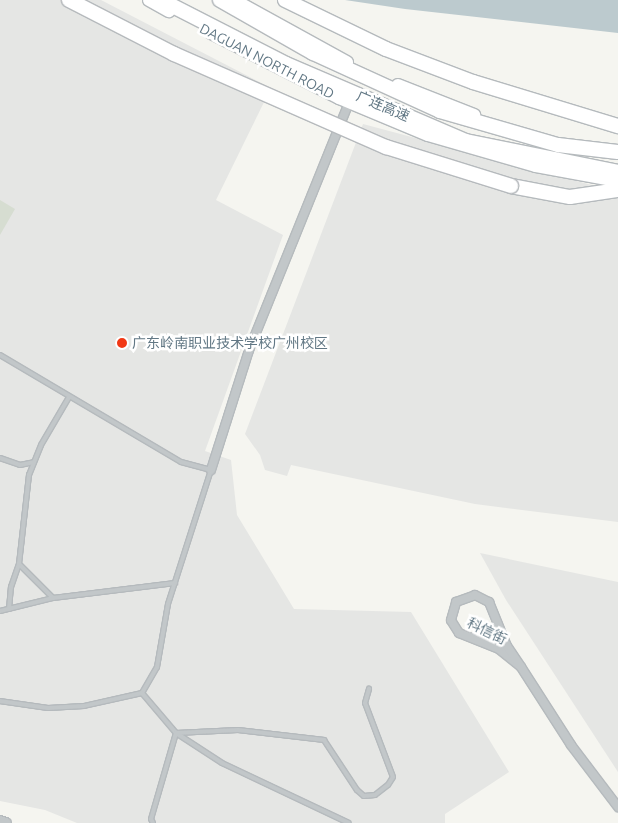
<!DOCTYPE html>
<html>
<head>
<meta charset="utf-8">
<style>
  body { margin:0 }
  #map { position:relative; width:618px; height:823px; overflow:hidden; background:#f5f5f0; font-family:Ubuntu,"Noto Sans SC",sans-serif }
  div>[style] { position:absolute }
  [style*='--x'] { left:calc(var(--x)*1px); top:calc(var(--y)*1px); width:calc(var(--w)*1px); rotate:calc(var(--a)*1deg) }
  .built>* { inset:0; background:#e5e6e4 }
  .green>* { inset:0; background:#d6ddd1 }
  .water>* { inset:0; background:#bccace }
  .roads { filter:drop-shadow(1px 0 #b5babd) drop-shadow(-1px 0 #b5babd) drop-shadow(0 1px #b5babd) drop-shadow(0 -1px #b5babd) }
  .service>* { height:4px; margin:-2px; padding:0 2px; transform-origin:2px; border-radius:2px; background:#c2c7c9 }
  .minor>* { height:8px; margin:-4px; padding:0 4px; transform-origin:4px; border-radius:4px; background:#c2c7c9 }
  .tertiary>* { height:10px; margin:-5px; padding:0 5px; transform-origin:5px; border-radius:5px; background:#c2c7c9 }
  .primary>* { height:12px; margin:-6px; padding:0 6px; transform-origin:6px; border-radius:6px; background:#fff }
  .motorway>* { height:14px; margin:-7px; padding:0 7px; transform-origin:7px; border-radius:7px; background:#fff }
  .bridges { filter:drop-shadow(1px 0 #b6babd) drop-shadow(-1px 0 #b6babd) drop-shadow(0 1px #b6babd) drop-shadow(0 -1px #b6babd) }
  .motorway-bridge>* { height:14px; margin:-7px; padding:0 7px; transform-origin:7px; border-radius:7px; background:#fff }
  .dots>* { width:14px; height:14px; translate:-50% -50%; box-sizing:border-box; border:2px solid #fff; border-radius:50% }
  span { translate:-50% -50%; white-space:nowrap; text-align:center; line-height:1.15; -webkit-text-stroke:5px #fff; paint-order:stroke }
  .street-label { font-size:14px; color:#617784 }
  .poi-label { font-size:14px; color:#617784 }
  .left { translate:0 -50%; text-align:left }
</style>
</head>
<body>
<div id="map">
  <div class="built">
    <i style="clip-path:polygon(0 0,101px 0,271px 88px,216px 200px,283px 235px,205px 451px,231px 460px,237px 515px,294px 609px,411px 612px,509px 772px,445px 814px,445px 823px,77px 823px,45px 810px,0 801px)"></i>
    <i style="clip-path:polygon(363px 124px,618px 192px,618px 522px,475px 504px,291px 465px,287px 476px,265px 470px,260px 455px,245px 434px)"></i>
    <i style="clip-path:polygon(480px 553px,618px 582px,618px 772px,506px 600px)"></i>
  </div>
  <div class="green">
    <i style="clip-path:polygon(0 200px,15px 209px,0 235px)"></i>
  </div>
  <div class="water">
    <i style="clip-path:polygon(345px 0,618px 0,618px 33px,405px 9px)"></i>
  </div>
  <div class="roads">
    <div class="service">
      <i style="--x:0;--y:355;--w:210;--a:30.6"></i>
      <i style="--x:181;--y:462;--w:31;--a:15"></i>
      <i style="--x:211;--y:470;--w:141;--a:107.8"></i>
      <i style="--x:168;--y:604;--w:64;--a:99.9"></i>
      <i style="--x:157;--y:667;--w:30;--a:120"></i>
      <i style="--x:142;--y:693;--w:59;--a:167.4"></i>
      <i style="--x:84;--y:706;--w:36;--a:177"></i>
      <i style="--x:48;--y:708;--w:49;--a:-171.7"></i>
      <i style="--x:0;--y:458;--w:21;--a:19"></i>
      <i style="--x:20;--y:465;--w:14;--a:-12"></i>
      <i style="--x:19;--y:564;--w:48;--a:45"></i>
      <i style="--x:9;--y:609;--w:22;--a:-85"></i>
      <i style="--x:11;--y:587;--w:24;--a:-71"></i>
      <i style="--x:19;--y:564;--w:90;--a:-83.6"></i>
      <i style="--x:29;--y:475;--w:32;--a:-68"></i>
      <i style="--x:41;--y:445;--w:56;--a:-59.7"></i>
      <i style="--x:0;--y:611;--w:55;--a:-13.8"></i>
      <i style="--x:53;--y:598;--w:123;--a:-7"></i>
      <i style="--x:142;--y:693;--w:52;--a:49.6"></i>
      <i style="--x:176;--y:733;--w:55;--a:33.1"></i>
      <i style="--x:222;--y:763;--w:140;--a:25.3"></i>
      <i style="--x:176;--y:733;--w:62;--a:-2.8"></i>
      <i style="--x:238;--y:730;--w:87;--a:6.6"></i>
      <i style="--x:324;--y:740;--w:60;--a:56.6"></i>
      <i style="--x:357;--y:790;--w:9;--a:41"></i>
      <i style="--x:364;--y:796;--w:11;--a:-5"></i>
      <i style="--x:375;--y:795;--w:16;--a:-38"></i>
      <i style="--x:388;--y:785;--w:9;--a:-58"></i>
      <i style="--x:393;--y:777;--w:79;--a:-110.7"></i>
      <i style="--x:365;--y:703;--w:15;--a:-74"></i>
      <i style="--x:153;--y:823;--w:4;--a:-117"></i>
      <i style="--x:151;--y:819;--w:90;--a:-73.8"></i>
    </div>
    <div class="minor">
      <i style="--x:211;--y:470;--w:126;--a:-72.4"></i>
      <i style="--x:249;--y:350;--w:267;--a:-68"></i>
      <i style="--x:521;--y:667;--w:28;--a:-141"></i>
      <i style="--x:499;--y:649;--w:43;--a:-158.2"></i>
      <i style="--x:459;--y:633;--w:15;--a:-122"></i>
      <i style="--x:451;--y:620;--w:19;--a:-74"></i>
      <i style="--x:456;--y:602;--w:20;--a:-20"></i>
      <i style="--x:475;--y:595;--w:16;--a:27"></i>
      <i style="--x:489;--y:602;--w:48;--a:67.8"></i>
      <i style="--x:507;--y:646;--w:25;--a:56"></i>
      <i style="--x:521;--y:667;--w:93;--a:57.3"></i>
      <i style="--x:571;--y:745;--w:78;--a:52.8"></i>
    </div>
    <div class="tertiary">
      <i style="--x:0;--y:821;--w:6;--a:18"></i>
    </div>
    <div class="primary">
      <i style="--x:149;--y:0;--w:23;--a:29"></i>
      <i style="--x:234;--y:0;--w:129;--a:28.8"></i>
      <i style="--x:211;--y:33;--w:144;--a:26.9"></i>
      <i style="--x:339;--y:98;--w:96;--a:22.6"></i>
      <i style="--x:428;--y:135;--w:112;--a:16"></i>
      <i style="--x:536;--y:166;--w:83;--a:10.4"></i>
      <i style="--x:398;--y:85;--w:82;--a:21.5"></i>
    </div>
    <div class="motorway">
      <i style="--x:161;--y:0;--w:140;--a:27.1"></i>
      <i style="--x:286;--y:64;--w:196;--a:23.2"></i>
      <i style="--x:466;--y:141;--w:155;--a:11.5"></i>
      <i style="--x:220;--y:0;--w:107;--a:29.7"></i>
      <i style="--x:313;--y:53;--w:140;--a:24.5"></i>
      <i style="--x:440;--y:111;--w:123;--a:16.1"></i>
      <i style="--x:558;--y:145;--w:60;--a:6.7"></i>
      <i style="--x:285;--y:0;--w:112;--a:25.9"></i>
      <i style="--x:386;--y:49;--w:93;--a:20.8"></i>
      <i style="--x:473;--y:82;--w:152;--a:16.9"></i>
      <i style="--x:511;--y:186;--w:60;--a:10.6"></i>
      <i style="--x:570;--y:197;--w:49;--a:-8.3"></i>
    </div>
  </div>
  <div class="bridges">
    <div class="motorway-bridge">
      <i style="--x:69;--y:0;--w:118;--a:27.2"></i>
      <i style="--x:174;--y:54;--w:232;--a:23.7"></i>
      <i style="--x:386;--y:147;--w:131;--a:17.3"></i>
    </div>
  </div>
  <div class="dots">
    <i style="left:122px;top:343px;background:#f13815"></i>
  </div>
  <div class="street-label">
    <span style="left:267px;top:61px;rotate:27deg">DAGUAN NORTH ROAD</span>
    <span style="left:383px;top:106px;rotate:23deg">广连高速</span>
    <span style="left:487px;top:631px;rotate:26deg">科信街</span>
  </div>
  <div class="poi-label">
    <span class="left" style="left:132px;top:343px">广东岭南职业技术学校广州校区</span>
  </div>
</div>
</body>
</html>
